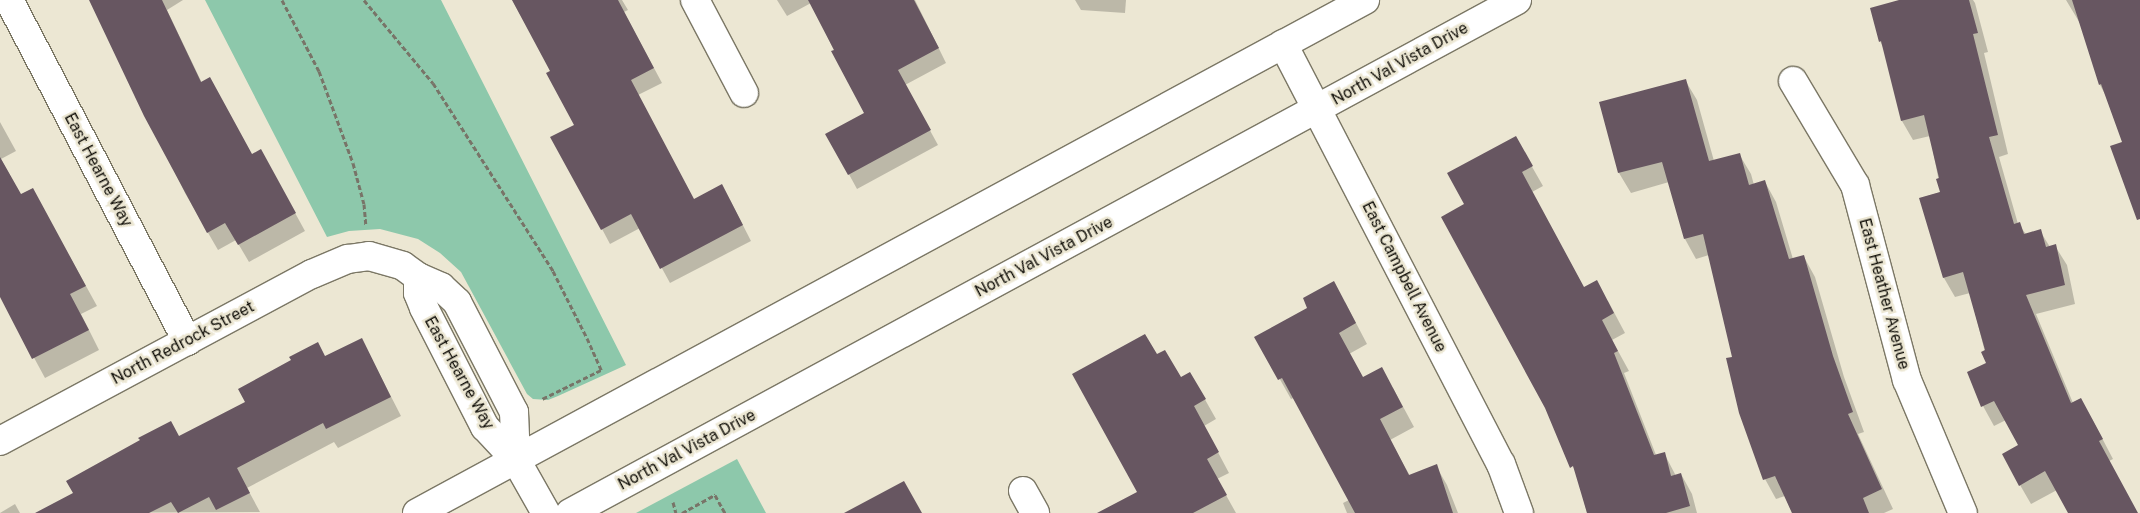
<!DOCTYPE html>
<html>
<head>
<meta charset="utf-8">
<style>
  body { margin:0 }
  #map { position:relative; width:2140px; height:513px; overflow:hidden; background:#ece7d3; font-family:"Public Sans",sans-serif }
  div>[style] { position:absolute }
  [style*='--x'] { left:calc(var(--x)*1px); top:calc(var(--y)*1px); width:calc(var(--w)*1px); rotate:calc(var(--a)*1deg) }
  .green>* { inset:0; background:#8dc8ab }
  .shadow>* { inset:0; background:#0003 }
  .building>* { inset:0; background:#675661 }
  .path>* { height:3px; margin-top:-1.5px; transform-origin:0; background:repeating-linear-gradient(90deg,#787468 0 5px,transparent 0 7.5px) }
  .roads { filter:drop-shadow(1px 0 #7b7765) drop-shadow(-1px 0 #7b7765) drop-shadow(0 1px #7b7765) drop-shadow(0 -1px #7b7765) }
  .street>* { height:28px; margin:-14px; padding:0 14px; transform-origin:14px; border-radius:14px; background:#fff }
  .secondary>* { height:28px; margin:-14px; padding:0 14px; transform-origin:14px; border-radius:14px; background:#fff }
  span { translate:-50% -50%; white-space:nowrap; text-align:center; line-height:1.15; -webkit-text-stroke:5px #ece7d3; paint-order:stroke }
  .street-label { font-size:16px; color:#0f0d07 }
</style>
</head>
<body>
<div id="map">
  <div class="green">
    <i style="clip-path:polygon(205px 0,441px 0,626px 365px,558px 396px,548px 400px,533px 399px,527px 394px,461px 272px,440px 253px,418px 239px,380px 229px,349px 231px,327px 237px)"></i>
    <i style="clip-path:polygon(737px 459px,766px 513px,636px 513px)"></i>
  </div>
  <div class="shadow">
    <i style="clip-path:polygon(90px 0,183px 0,167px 10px,202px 83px,252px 156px,261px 151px,305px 231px,249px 262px,236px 240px,218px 250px,185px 193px)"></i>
    <i style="clip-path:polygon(512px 0,622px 0,628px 10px,624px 12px,662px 83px,638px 95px,694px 200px,730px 200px,751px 241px,670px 283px,640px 228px,610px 244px,602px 229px,575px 125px,552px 71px)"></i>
    <i style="clip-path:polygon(777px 0,915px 0,946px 63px,905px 85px,938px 145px,857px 189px,827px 134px,865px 114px,811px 3px,787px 16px)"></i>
    <i style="clip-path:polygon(1075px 0,1126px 0,1125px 13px,1081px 10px)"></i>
    <i style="clip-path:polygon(1903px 0,1973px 0,1975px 3px,1988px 52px,1984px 53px,2008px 154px,1999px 157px,2018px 224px,2026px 234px,2040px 231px,2050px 247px,2055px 246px,2067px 265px,2075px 304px,2036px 314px,2073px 403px,2092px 419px,2113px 459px,2109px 461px,2137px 513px,2069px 513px,2057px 490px,2031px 504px,2020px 485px,2020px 445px,2006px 420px,1994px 426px,1983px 406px,1988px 364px,1970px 293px,1955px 297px,1944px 278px,1921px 198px,1941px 192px,1930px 136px,1913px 140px,1902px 121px,1884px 49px,1880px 41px)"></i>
    <i style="clip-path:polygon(2066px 0,2140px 0,2140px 198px,2123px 143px,2106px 96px,2100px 85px,2081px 25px)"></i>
    <i style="clip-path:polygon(1685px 80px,1697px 100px,1714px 161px,1739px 154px,1751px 174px,1754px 185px,1765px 182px,1776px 202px,1793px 259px,1804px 257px,1815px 277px,1844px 377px,1864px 432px,1858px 434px,1893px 509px,1884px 513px,1792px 513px,1785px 496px,1776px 499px,1765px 479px,1709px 255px,1696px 259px,1685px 239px,1669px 182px,1631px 193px,1619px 173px,1600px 103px)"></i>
    <i style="clip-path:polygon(0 122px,16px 151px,1px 159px,21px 196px,70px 257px,97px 306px,81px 314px,99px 350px,45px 378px,0 295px)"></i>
    <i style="clip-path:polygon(1527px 158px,1543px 186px,1532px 192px,1584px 288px,1608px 301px,1625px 333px,1612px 340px,1629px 371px,1624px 373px,1656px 455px,1664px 453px,1676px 476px,1681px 474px,1692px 494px,1697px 513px,1587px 513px,1578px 478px,1466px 205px)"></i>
    <i style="clip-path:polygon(1345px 302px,1367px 344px,1349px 354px,1363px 379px,1393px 388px,1414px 427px,1390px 440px,1410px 476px,1436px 466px,1447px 485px,1458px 513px,1347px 513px,1343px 503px,1349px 500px,1294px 398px,1291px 399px,1256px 337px)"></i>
    <i style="clip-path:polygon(362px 340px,401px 416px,338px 448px,334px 442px,247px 488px,260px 512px,38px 513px,247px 403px,326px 357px)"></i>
    <i style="clip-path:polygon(1156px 356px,1181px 379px,1190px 373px,1216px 419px,1204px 426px,1229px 473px,1217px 479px,1236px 513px,1132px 513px,1139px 492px)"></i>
    <i style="clip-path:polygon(15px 504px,20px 513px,0 513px)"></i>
  </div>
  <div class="building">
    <i style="clip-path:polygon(89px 0,162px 0,201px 82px,210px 77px,252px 154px,261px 149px,296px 213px,238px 245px,225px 223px,207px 233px,144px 116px)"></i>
    <i style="clip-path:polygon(512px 0,618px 0,654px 68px,631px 80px,694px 199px,722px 184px,743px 225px,660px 269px,631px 214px,601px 230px,550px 137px,574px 125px,546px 73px,550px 71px)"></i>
    <i style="clip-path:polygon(808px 0,914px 0,939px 48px,898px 70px,931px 130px,848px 175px,825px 134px,864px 113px,831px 51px,834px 50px)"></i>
    <i style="clip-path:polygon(1899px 0,1969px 0,1978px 33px,1973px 34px,1998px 135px,1989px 137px,2014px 224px,2020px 222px,2024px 234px,2041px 229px,2046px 247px,2056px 244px,2065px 285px,2026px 295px,2071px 403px,2081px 398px,2103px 439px,2099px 441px,2138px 513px,2068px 513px,2045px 471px,2019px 486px,2002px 454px,2018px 445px,1994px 401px,1981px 407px,1967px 372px,1986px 363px,1981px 352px,1985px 350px,1963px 272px,1943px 278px,1919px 198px,1940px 192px,1936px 179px,1939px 178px,1924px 115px,1901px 121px,1881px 41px,1879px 42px,1870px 8px)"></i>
    <i style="clip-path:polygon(2072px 0,2140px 0,2140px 219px,2137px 220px,2110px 146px,2122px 142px,2101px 84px,2099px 85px)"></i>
    <i style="clip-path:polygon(1686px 79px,1709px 161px,1740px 153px,1749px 185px,1765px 180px,1789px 259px,1804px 255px,1833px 356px,1853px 412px,1848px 414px,1882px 489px,1863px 498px,1869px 513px,1792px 513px,1775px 476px,1763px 480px,1739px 413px,1726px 358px,1732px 357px,1703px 234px,1684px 239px,1662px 162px,1618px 173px,1599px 102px)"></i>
    <i style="clip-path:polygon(1516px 136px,1533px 166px,1522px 172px,1584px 287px,1597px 280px,1614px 313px,1602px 320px,1618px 351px,1614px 353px,1654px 455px,1665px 452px,1671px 476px,1681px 473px,1690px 506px,1666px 513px,1587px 513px,1573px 466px,1570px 468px,1545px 408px,1441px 217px,1464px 204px,1447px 173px)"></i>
    <i style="clip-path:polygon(0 157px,21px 194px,33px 188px,86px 286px,70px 294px,89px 330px,32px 359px,0 297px)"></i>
    <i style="clip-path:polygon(1334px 281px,1356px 323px,1339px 333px,1363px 377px,1382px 367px,1403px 407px,1380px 419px,1409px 475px,1437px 464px,1453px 513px,1355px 513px,1282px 378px,1278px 380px,1254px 337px,1307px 308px,1303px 298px)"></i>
    <i style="clip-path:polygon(1145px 334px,1157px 354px,1165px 350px,1181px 377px,1190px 372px,1206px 399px,1194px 406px,1219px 452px,1207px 459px,1227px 495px,1193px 513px,1097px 513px,1137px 492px,1072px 374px)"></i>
    <i style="clip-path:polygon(362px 338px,391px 397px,326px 429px,323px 423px,237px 468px,250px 493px,216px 510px,209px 497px,178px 513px,171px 502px,149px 513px,35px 513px,73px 493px,66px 481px,140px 440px,138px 438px,171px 421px,179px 436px,245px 402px,238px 389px,291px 360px,289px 357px,318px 342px,325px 356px)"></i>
    <i style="clip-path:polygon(904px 481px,922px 513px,844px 513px)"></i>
  </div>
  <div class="path">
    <i style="--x:282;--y:0;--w:80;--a:62.5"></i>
    <i style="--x:319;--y:71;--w:98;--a:69.7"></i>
    <i style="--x:353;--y:163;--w:42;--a:75"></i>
    <i style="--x:364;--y:204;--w:22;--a:85"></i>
    <i style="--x:364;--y:0;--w:108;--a:50.3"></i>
    <i style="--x:433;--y:83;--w:223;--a:57.4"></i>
    <i style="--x:553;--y:271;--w:75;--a:63.1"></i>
    <i style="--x:587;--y:338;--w:35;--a:66"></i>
    <i style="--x:601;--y:370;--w:66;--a:153.8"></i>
    <i style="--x:673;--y:502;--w:11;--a:75"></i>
    <i style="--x:682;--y:513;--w:38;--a:-29"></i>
    <i style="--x:715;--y:495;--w:21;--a:61"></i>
  </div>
  <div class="roads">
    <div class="street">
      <i style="--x:9;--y:0;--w:385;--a:62.4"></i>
      <i style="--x:695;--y:0;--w:105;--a:62.2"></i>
      <i style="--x:1283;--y:44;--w:473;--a:62.6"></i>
      <i style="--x:1501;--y:464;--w:52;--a:69.8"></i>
      <i style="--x:1793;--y:81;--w:121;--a:59.2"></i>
      <i style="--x:1855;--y:185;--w:202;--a:75.1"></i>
      <i style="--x:1907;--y:380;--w:144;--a:67.2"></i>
      <i style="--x:418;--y:277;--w:16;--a:90"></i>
      <i style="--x:418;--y:293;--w:16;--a:68"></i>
      <i style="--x:424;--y:308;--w:134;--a:62.9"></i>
      <i style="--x:485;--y:427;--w:45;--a:46.8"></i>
      <i style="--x:516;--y:460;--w:61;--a:60.5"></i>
      <i style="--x:0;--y:441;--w:354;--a:-28.2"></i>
      <i style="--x:312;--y:274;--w:39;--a:-23"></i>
      <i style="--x:348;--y:259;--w:21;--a:-8"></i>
      <i style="--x:369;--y:256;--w:35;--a:16"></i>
      <i style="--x:403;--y:266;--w:19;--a:36"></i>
      <i style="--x:418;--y:277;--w:25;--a:23"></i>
      <i style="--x:441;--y:287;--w:22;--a:43"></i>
      <i style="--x:457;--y:302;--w:124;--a:62.6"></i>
      <i style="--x:514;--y:412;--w:48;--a:87.6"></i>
      <i style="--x:1023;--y:491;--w:25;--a:61"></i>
    </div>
    <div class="secondary">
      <i style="--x:417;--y:513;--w:1078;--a:-28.42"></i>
      <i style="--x:570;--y:513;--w:1077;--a:-28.44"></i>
    </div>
  </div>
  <div class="street-label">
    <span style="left:1400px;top:64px;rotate:-29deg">North Val Vista Drive</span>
    <span style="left:98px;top:170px;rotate:62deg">East Hearne Way</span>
    <span style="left:1044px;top:257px;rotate:-28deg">North Val Vista Drive</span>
    <span style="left:1404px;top:277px;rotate:63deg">East Campbell Avenue</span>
    <span style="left:1884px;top:294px;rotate:75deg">East Heather Avenue</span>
    <span style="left:183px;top:343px;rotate:-28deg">North Redrock Street</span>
    <span style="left:459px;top:373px;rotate:61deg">East Hearne Way</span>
    <span style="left:687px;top:450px;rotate:-28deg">North Val Vista Drive</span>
  </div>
</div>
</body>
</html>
